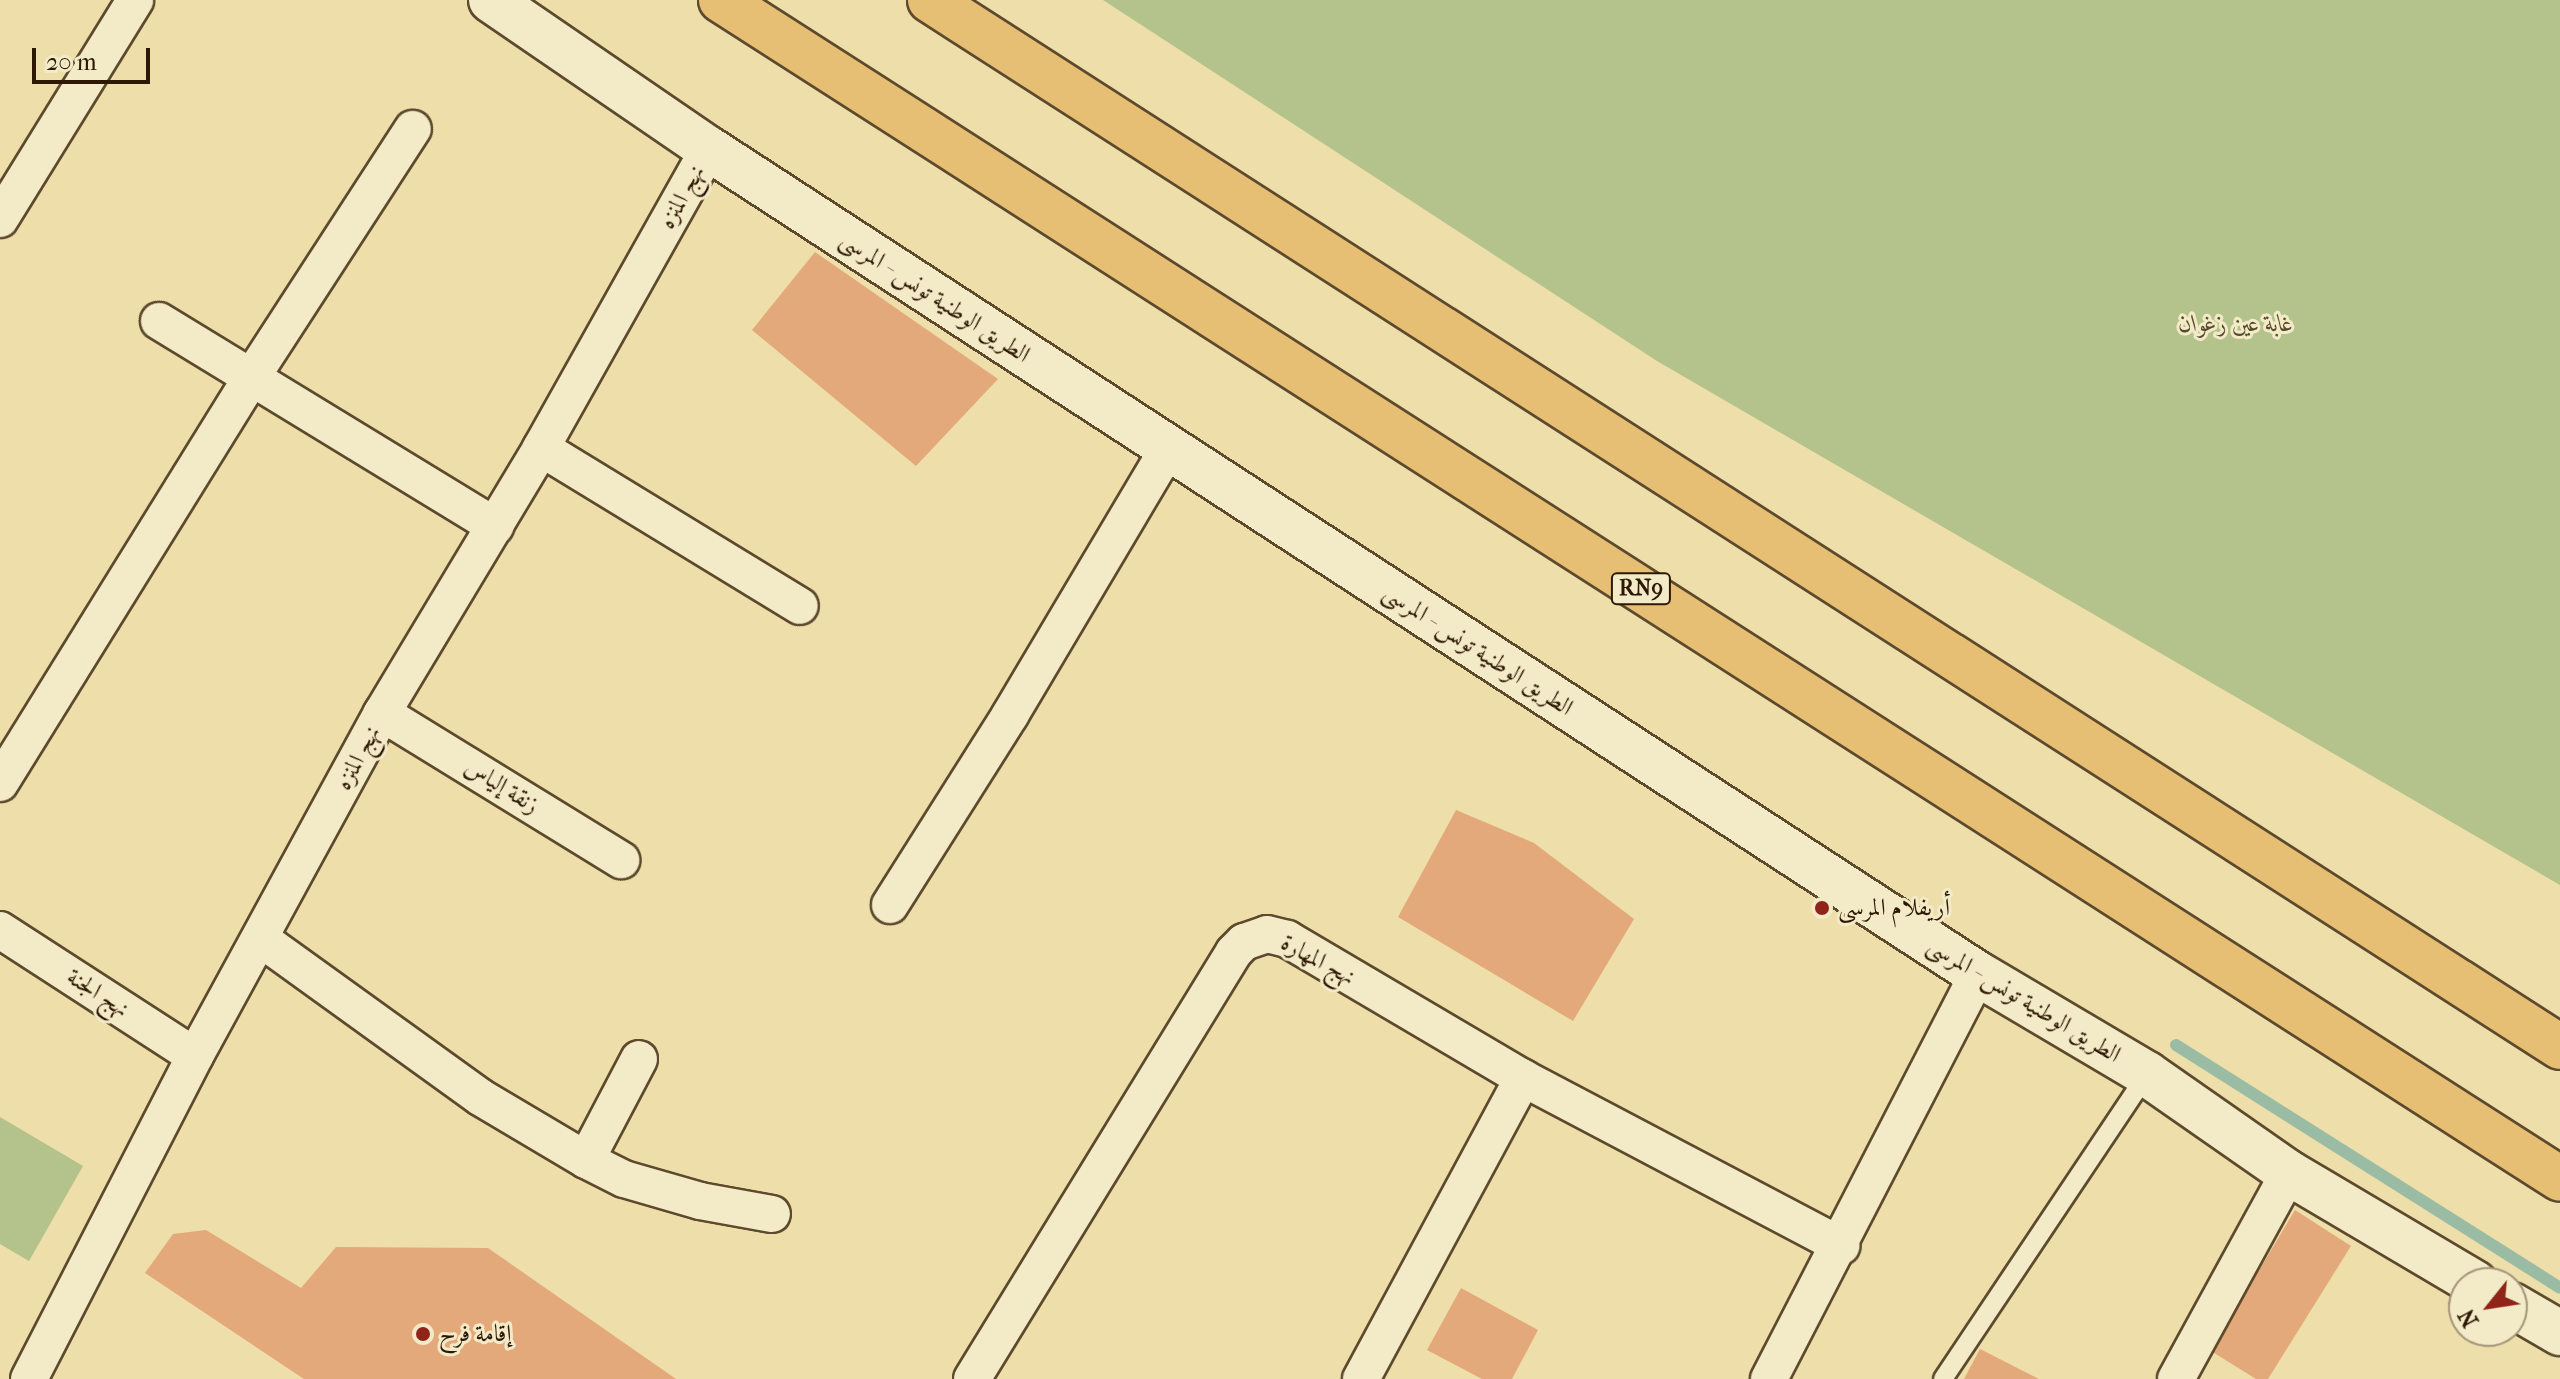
<!DOCTYPE html>
<html>
<head>
<meta charset="utf-8">
<style>
  body { margin:0 }
  #map { position:relative; width:2560px; height:1379px; overflow:hidden; background:#eddeaa; font-family:"IM FELL French Canon",Amiri,serif }
  div>[style] { position:absolute }
  [style*='--x'] { left:calc(var(--x)*1px); top:calc(var(--y)*1px); width:calc(var(--w)*1px); rotate:calc(var(--a)*1deg) }
  .green>* { inset:0; background:#b4c28c }
  .stream>* { height:12px; margin:-6px; padding:0 6px; transform-origin:6px; border-radius:6px; background:#9abca5 }
  .building>* { inset:0; background:#e4a97a }
  .roads { filter:drop-shadow(2px 0 #5d4a2d) drop-shadow(-2px 0 #5d4a2d) drop-shadow(0 2px #5d4a2d) drop-shadow(0 -2px #5d4a2d) }
  .service>* { height:18px; margin:-9px; padding:0 9px; transform-origin:9px; border-radius:9px; background:#f3eac8 }
  .minor>* { height:36px; margin:-18px; padding:0 18px; transform-origin:18px; border-radius:18px; background:#f3eac8 }
  .tertiary>* { height:44px; margin:-22px; padding:0 22px; transform-origin:22px; border-radius:22px; background:#f3eac8 }
  .trunk>* { height:44px; margin:-22px; padding:0 22px; transform-origin:22px; border-radius:22px; background:#e6bf75 }
  .dots>* { width:22px; height:22px; translate:-50% -50%; box-sizing:border-box; border:4px solid #f3eac8; border-radius:50% }
  span { translate:-50% -50%; white-space:nowrap; text-align:center; line-height:1.15; -webkit-text-stroke:6px #f3eac8; paint-order:stroke }
  .shield-label span { padding:2px 6px; background:#f3eac8; border:2px solid; border-radius:6px; -webkit-text-stroke-width:0 }
  .shield-label { font-size:22px; color:#2d1903; font-weight:700 }
  .street-label { font-size:24px; color:#2d1903 }
  .park-label { font-size:24px; color:#564c2c; font-style:italic }
  .poi-label { font-size:24px; color:#2d1903 }
  .left { translate:0 -50%; text-align:left }
  .north { position:absolute; left:2448px; top:1267px; width:80px; height:80px; box-sizing:border-box; background:#f3eac8; border:2px solid #a49679; border-radius:50%; rotate:240deg; font-size:22px; font-weight:700; line-height:32px; text-align:center; color:#2d1903 }
  .north::after { content:''; display:block; margin:auto; width:28px; height:36px; background:#8f2418; clip-path:polygon(50% 0,100% 100%,50% 72%,0 100%) }
  .scale { position:absolute; left:32px; top:48px; width:118px; height:36px; box-sizing:border-box; border:4px solid #2d1903; border-top:0; padding-left:10px; font-size:24px; line-height:28px; white-space:nowrap; color:#2d1903; -webkit-text-stroke:6px #f3eac8; paint-order:stroke }
</style>
</head>
<body>
<div id="map">
  <div class="green">
    <i style="clip-path:polygon(1103px 0,2560px 0,2560px 885px,1657px 361px)"></i>
    <i style="clip-path:polygon(0 1117px,83px 1166px,29px 1261px,0 1244px)"></i>
  </div>
  <div class="stream">
    <i style="--x:2176;--y:1045;--w:454;--a:32.3"></i>
  </div>
  <div class="building">
    <i style="clip-path:polygon(815px 252px,998px 379px,916px 466px,752px 330px)"></i>
    <i style="clip-path:polygon(1456px 810px,1534px 843px,1634px 919px,1573px 1021px,1398px 917px)"></i>
    <i style="clip-path:polygon(2295px 1210px,2351px 1246px,2268px 1379px,2256px 1379px,2211px 1351px)"></i>
    <i style="clip-path:polygon(206px 1230px,301px 1288px,336px 1247px,488px 1248px,676px 1379px,304px 1379px,145px 1273px,173px 1234px)"></i>
    <i style="clip-path:polygon(1461px 1288px,1538px 1330px,1512px 1379px,1482px 1379px,1427px 1350px)"></i>
    <i style="clip-path:polygon(1980px 1349px,2039px 1379px,1964px 1379px)"></i>
  </div>
  <div class="roads">
    <div class="service">
      <i style="--x:1943;--y:1379;--w:367;--a:-56.2"></i>
    </div>
    <div class="minor">
      <i style="--x:0;--y:219;--w:257;--a:-58.3"></i>
      <i style="--x:159;--y:321;--w:394;--a:31.4"></i>
      <i style="--x:541;--y:448;--w:303;--a:31.4"></i>
      <i style="--x:382;--y:713;--w:281;--a:31.6"></i>
      <i style="--x:0;--y:783;--w:476;--a:-58.2"></i>
      <i style="--x:251;--y:378;--w:297;--a:-57"></i>
      <i style="--x:890;--y:905;--w:225;--a:-57.7"></i>
      <i style="--x:1010;--y:715;--w:309;--a:-59.3"></i>
      <i style="--x:0;--y:930;--w:232;--a:32.9"></i>
      <i style="--x:261;--y:939;--w:270;--a:35.8"></i>
      <i style="--x:480;--y:1097;--w:123;--a:30.7"></i>
      <i style="--x:586;--y:1160;--w:42;--a:26.6"></i>
      <i style="--x:624;--y:1179;--w:79;--a:16.1"></i>
      <i style="--x:700;--y:1201;--w:73;--a:10.2"></i>
      <i style="--x:586;--y:1160;--w:114;--a:-62.3"></i>
      <i style="--x:29;--y:1379;--w:363;--a:-62.8"></i>
      <i style="--x:195;--y:1056;--w:391;--a:-61.4"></i>
      <i style="--x:382;--y:713;--w:309;--a:-59"></i>
      <i style="--x:541;--y:448;--w:343;--a:-60.7"></i>
      <i style="--x:972;--y:1379;--w:501;--a:-58.47"></i>
      <i style="--x:1234;--y:952;--w:14;--a:-45"></i>
      <i style="--x:1244;--y:942;--w:24;--a:-19"></i>
      <i style="--x:1267;--y:934;--w:21;--a:14"></i>
      <i style="--x:1287;--y:939;--w:274;--a:30.5"></i>
      <i style="--x:1523;--y:1078;--w:360;--a:27.8"></i>
      <i style="--x:1361;--y:1379;--w:342;--a:-61.7"></i>
      <i style="--x:1769;--y:1379;--w:456;--a:-62.7"></i>
      <i style="--x:2176;--y:1379;--w:235;--a:-61.3"></i>
    </div>
    <div class="tertiary">
      <i style="--x:491;--y:0;--w:264;--a:34.4"></i>
      <i style="--x:709;--y:149;--w:1514;--a:33.03"></i>
      <i style="--x:1978;--y:974;--w:196;--a:30.6"></i>
      <i style="--x:2147;--y:1074;--w:173;--a:34.9"></i>
      <i style="--x:2289;--y:1173;--w:216;--a:30.6"></i>
      <i style="--x:2512;--y:1305;--w:56;--a:30.3"></i>
    </div>
    <div class="trunk">
      <i style="--x:721;--y:0;--w:2184;--a:32.66"></i>
      <i style="--x:930;--y:0;--w:1937;--a:32.71"></i>
    </div>
  </div>
  <div class="dots">
    <i style="left:1822px;top:908px;background:#8f2418"></i>
    <i style="left:423px;top:1334px;background:#8f2418"></i>
  </div>
  <div class="shield-label">
    <span style="left:1641px;top:589px">RN9</span>
  </div>
  <div class="street-label">
    <span style="left:682px;top:197px;rotate:-61deg">نهج المنزه</span>
    <span style="left:935px;top:297px;rotate:33deg">الطريق الوطنية تونس - المرسى</span>
    <span style="left:1478px;top:650px;rotate:33deg">الطريق الوطنية تونس - المرسى</span>
    <span style="left:358px;top:758px;rotate:-62deg">نهج المنزه</span>
    <span style="left:502px;top:786px;rotate:32deg">زنقة إلياس</span>
    <span style="left:1318px;top:960px;rotate:28deg">نهج المهارة</span>
    <span style="left:98px;top:993px;rotate:33deg">نهج الجنة</span>
    <span style="left:2024px;top:1000px;rotate:31deg">الطريق الوطنية تونس - المرسى</span>
  </div>
  <div class="park-label">
    <span style="left:2236px;top:324px">غابة عين زغوان</span>
  </div>
  <div class="poi-label">
    <span class="left" style="left:1838px;top:908px">أريفلام المرسى</span>
    <span class="left" style="left:439px;top:1334px">إقامة فرح</span>
  </div>
  <div class="north">N</div>
  <div class="scale">20 m</div>
</div>
</body>
</html>
